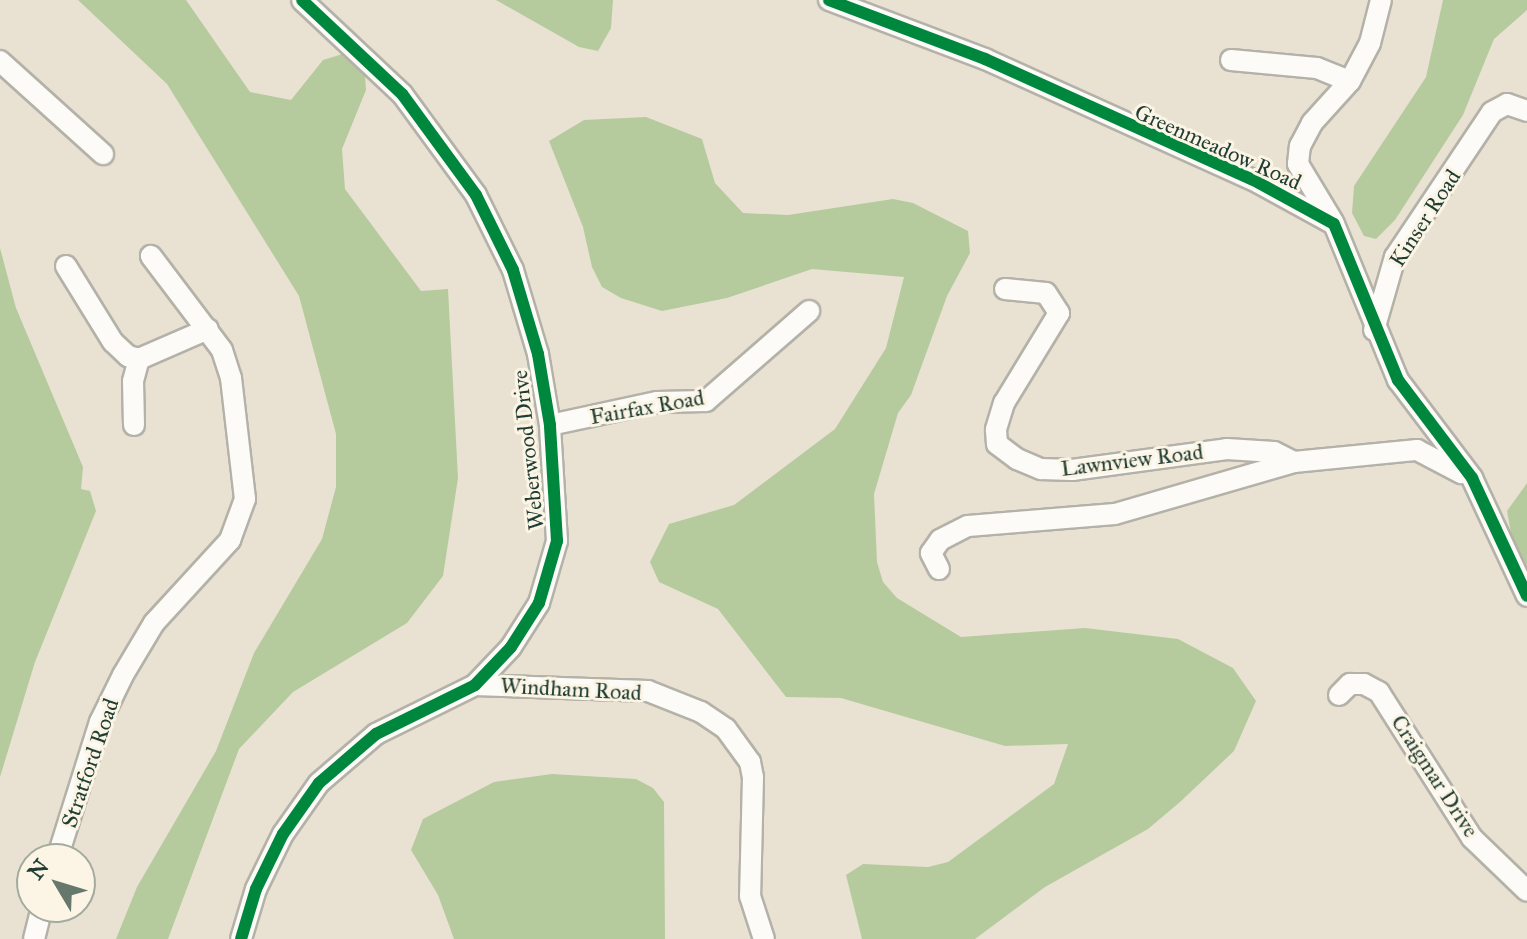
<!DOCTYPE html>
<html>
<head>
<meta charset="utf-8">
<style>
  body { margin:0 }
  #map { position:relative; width:1527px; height:939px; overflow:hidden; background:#e9e2d3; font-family:"IM FELL Great Primer",serif }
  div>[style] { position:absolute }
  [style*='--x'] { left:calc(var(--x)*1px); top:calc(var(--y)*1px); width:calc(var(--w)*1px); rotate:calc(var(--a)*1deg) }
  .forest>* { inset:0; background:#b5cb9d }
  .roads { filter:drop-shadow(2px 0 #b4b2a8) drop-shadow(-2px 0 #b4b2a8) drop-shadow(0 2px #b4b2a8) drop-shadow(0 -2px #b4b2a8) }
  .minor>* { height:20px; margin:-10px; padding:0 10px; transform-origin:10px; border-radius:10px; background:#fcfbf8 }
  .cycleway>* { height:12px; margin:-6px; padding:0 6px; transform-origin:6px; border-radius:6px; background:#00873e }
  span { translate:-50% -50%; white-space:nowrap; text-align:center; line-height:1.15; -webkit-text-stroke:6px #fcf5e5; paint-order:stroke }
  .street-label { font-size:22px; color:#1f3d34 }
  .north { position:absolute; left:16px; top:843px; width:80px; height:80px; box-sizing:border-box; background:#fcf5e5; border:2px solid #a4ab9e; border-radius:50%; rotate:308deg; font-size:22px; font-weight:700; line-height:32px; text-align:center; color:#1f3d34 }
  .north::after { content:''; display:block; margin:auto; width:28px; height:36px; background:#66776c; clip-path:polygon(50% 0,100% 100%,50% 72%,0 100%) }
</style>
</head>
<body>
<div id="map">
  <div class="forest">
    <i style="clip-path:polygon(78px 0,186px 0,250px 92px,291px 100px,323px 60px,346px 53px,365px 75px,366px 90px,342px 149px,345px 189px,421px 291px,448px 289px,458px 478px,443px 576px,407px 623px,293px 692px,239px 749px,168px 939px,116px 939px,137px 887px,216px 751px,254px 653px,322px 539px,336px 487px,336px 434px,299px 296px,167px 84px)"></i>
    <i style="clip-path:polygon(496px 0,613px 0,611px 28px,598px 51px,579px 47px)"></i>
    <i style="clip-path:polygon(1443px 0,1527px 0,1527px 10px,1494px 39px,1463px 115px,1395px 220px,1376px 239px,1364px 236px,1352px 213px,1354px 186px,1426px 77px)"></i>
    <i style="clip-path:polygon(646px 117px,702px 139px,715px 183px,743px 213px,788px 215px,893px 199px,913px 203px,968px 231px,970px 253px,947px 296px,911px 395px,898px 413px,874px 494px,877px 562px,883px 582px,897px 598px,961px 637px,1085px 628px,1178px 639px,1233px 668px,1256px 701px,1234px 751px,1180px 802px,1148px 829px,1045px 887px,975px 939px,862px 939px,846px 875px,863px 864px,928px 867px,948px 862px,1054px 784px,1068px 744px,1005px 746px,841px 698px,786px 697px,718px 609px,659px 582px,650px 562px,669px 524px,734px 505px,835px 429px,886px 348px,904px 277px,812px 269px,727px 298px,662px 311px,621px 298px,602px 287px,592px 267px,583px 227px,549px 141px,584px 120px)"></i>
    <i style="clip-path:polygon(0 248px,16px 308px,83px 467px,81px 489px,90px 491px,96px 511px,35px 662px,0 777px)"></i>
    <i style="clip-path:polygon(1527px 483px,1527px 566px,1512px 539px,1507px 511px)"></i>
    <i style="clip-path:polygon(552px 774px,636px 779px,653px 788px,664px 802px,665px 939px,454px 939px,438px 895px,411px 850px,423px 819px,494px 782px)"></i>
  </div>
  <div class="roads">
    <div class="minor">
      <i style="--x:829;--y:0;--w:167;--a:20.7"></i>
      <i style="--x:985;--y:59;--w:301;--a:24.3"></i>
      <i style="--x:1259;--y:183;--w:85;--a:28.7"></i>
      <i style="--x:1334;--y:224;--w:169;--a:67.7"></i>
      <i style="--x:1398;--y:380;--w:123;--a:52.9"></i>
      <i style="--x:1472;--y:478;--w:130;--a:65"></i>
      <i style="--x:1231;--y:60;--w:86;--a:5.3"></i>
      <i style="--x:1317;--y:68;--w:35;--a:22"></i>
      <i style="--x:0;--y:61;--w:139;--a:42.1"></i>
      <i style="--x:1333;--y:222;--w:68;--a:-121.1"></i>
      <i style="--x:1298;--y:164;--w:18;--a:-84"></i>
      <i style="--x:1300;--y:146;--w:26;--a:-62"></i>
      <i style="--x:1312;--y:123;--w:57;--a:-47.9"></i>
      <i style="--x:1350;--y:81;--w:43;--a:-62.2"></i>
      <i style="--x:1370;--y:43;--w:44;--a:-75.7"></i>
      <i style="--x:66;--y:266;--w:89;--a:58.3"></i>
      <i style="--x:113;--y:342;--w:21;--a:43"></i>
      <i style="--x:128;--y:356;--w:11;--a:15"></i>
      <i style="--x:1005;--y:289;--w:41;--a:5.6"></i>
      <i style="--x:1046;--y:293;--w:24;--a:57"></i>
      <i style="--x:1059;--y:313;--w:105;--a:121.4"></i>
      <i style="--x:1004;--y:403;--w:28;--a:107"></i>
      <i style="--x:996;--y:430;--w:14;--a:86"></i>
      <i style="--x:997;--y:444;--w:25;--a:37"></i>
      <i style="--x:1017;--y:459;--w:26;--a:23"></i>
      <i style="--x:1041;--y:469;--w:31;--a:2"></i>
      <i style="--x:1072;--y:470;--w:156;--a:-7.7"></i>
      <i style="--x:1227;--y:449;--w:47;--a:3.7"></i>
      <i style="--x:1274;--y:452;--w:22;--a:27"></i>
      <i style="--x:1374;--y:330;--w:76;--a:-74"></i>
      <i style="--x:1395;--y:257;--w:174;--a:-56.2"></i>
      <i style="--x:1492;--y:112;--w:17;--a:-28"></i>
      <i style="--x:1507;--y:104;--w:21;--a:19"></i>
      <i style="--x:139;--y:359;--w:75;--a:-23.5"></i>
      <i style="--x:134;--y:425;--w:44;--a:-91.3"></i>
      <i style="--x:133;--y:381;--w:23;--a:-75"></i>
      <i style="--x:550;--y:425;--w:109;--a:-12.1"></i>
      <i style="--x:657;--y:402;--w:49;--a:-1.2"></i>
      <i style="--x:706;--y:401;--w:137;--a:-41.1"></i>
      <i style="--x:939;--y:569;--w:18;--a:-117"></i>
      <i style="--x:931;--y:553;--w:16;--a:-55"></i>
      <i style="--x:940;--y:540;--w:31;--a:-27"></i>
      <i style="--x:968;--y:526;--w:147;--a:-4.7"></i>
      <i style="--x:1115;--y:514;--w:186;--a:-16.2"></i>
      <i style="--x:1294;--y:462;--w:124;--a:-5.6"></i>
      <i style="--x:1417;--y:450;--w:50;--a:27.6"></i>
      <i style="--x:475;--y:685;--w:173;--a:2"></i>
      <i style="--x:648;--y:691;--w:57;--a:21.6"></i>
      <i style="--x:701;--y:712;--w:30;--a:34"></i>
      <i style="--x:726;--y:729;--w:41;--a:54"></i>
      <i style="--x:750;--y:762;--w:15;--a:79"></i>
      <i style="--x:753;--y:777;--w:119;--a:91.4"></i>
      <i style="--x:750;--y:896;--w:45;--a:72"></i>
      <i style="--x:1339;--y:695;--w:16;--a:-45"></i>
      <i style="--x:1350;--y:684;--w:14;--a:0"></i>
      <i style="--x:1364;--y:684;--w:17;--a:28"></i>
      <i style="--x:1379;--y:692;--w:173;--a:57.5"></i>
      <i style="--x:1472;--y:838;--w:76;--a:43.9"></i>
      <i style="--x:57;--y:859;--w:144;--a:-72.6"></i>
      <i style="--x:100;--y:722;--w:52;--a:-63.9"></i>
      <i style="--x:123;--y:675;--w:61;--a:-59.2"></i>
      <i style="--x:154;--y:623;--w:113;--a:-47.5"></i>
      <i style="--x:230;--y:540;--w:44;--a:-69.9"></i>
      <i style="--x:245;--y:499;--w:122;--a:-96.6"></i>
      <i style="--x:231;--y:378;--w:29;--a:-108"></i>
      <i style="--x:222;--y:350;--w:118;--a:-127.1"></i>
      <i style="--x:34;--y:939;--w:33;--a:-76"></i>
      <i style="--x:241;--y:939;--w:52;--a:-73.3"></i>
      <i style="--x:256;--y:889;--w:61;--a:-63.9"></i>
      <i style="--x:283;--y:834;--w:62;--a:-54.8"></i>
      <i style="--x:319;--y:783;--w:75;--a:-40.7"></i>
      <i style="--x:376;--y:734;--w:110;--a:-26.3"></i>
      <i style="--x:475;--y:685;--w:52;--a:-46.5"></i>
      <i style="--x:511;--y:647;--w:52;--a:-57.5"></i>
      <i style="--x:539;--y:603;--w:65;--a:-73.8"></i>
      <i style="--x:557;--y:541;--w:116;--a:-93.5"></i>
      <i style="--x:550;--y:425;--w:72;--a:-99.6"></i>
      <i style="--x:538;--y:354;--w:88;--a:-106.6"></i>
      <i style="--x:513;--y:270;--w:84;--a:-116.3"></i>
      <i style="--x:476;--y:195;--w:125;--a:-126.2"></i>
      <i style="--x:402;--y:94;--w:137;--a:-136.8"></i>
    </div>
  </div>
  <div class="cycleway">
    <i style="--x:829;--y:0;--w:167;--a:20.7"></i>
    <i style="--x:985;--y:59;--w:301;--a:24.3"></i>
    <i style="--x:1259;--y:183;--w:85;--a:28.7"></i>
    <i style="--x:1334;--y:224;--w:169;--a:67.7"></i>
    <i style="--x:1398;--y:380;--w:123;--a:52.9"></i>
    <i style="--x:1472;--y:478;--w:130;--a:65"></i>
    <i style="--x:241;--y:939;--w:52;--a:-73.3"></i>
    <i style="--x:256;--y:889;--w:61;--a:-63.9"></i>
    <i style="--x:283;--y:834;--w:62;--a:-54.8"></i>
    <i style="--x:319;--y:783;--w:75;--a:-40.7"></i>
    <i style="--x:376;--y:734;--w:110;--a:-26.3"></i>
    <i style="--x:475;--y:685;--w:52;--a:-46.5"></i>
    <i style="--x:511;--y:647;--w:52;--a:-57.5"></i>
    <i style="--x:539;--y:603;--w:65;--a:-73.8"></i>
    <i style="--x:557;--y:541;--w:116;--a:-93.5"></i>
    <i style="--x:550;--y:425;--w:72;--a:-99.6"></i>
    <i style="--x:538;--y:354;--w:88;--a:-106.6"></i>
    <i style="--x:513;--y:270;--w:84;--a:-116.3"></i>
    <i style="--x:476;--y:195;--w:125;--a:-126.2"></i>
    <i style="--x:402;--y:94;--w:137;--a:-136.8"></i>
  </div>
  <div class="street-label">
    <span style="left:1218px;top:147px;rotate:24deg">Greenmeadow Road</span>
    <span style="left:1425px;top:218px;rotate:-57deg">Kinser Road</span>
    <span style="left:647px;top:407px;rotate:-10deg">Fairfax Road</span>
    <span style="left:528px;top:450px;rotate:-96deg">Weberwood Drive</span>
    <span style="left:1132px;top:460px;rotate:-7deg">Lawnview Road</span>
    <span style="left:571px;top:689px;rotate:3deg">Windham Road</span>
    <span style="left:90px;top:763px;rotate:-71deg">Stratford Road</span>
    <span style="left:1435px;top:776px;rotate:57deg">Craigmar Drive</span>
  </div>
  <div class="north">N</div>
</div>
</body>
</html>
